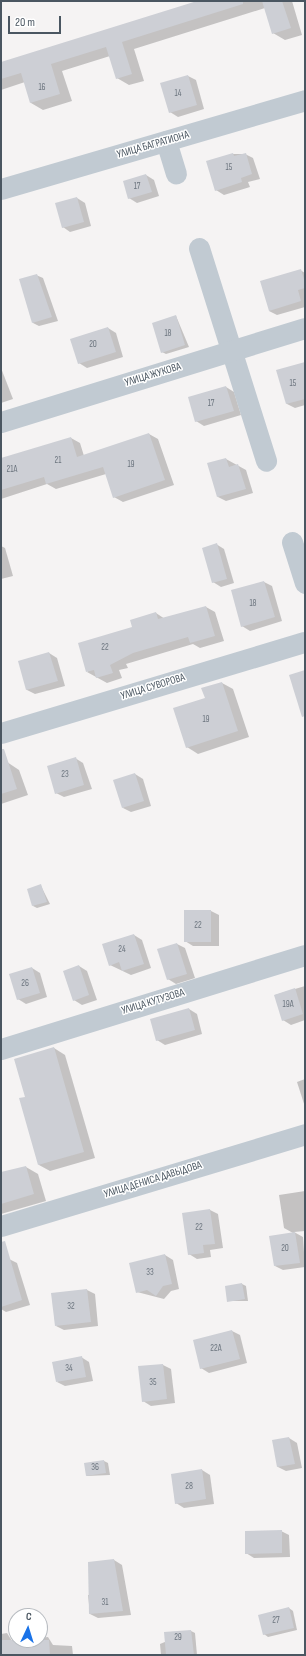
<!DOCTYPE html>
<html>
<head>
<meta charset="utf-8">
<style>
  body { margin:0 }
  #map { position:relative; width:306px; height:1656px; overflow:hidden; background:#f5f3f3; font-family:"Sofia Sans Condensed",sans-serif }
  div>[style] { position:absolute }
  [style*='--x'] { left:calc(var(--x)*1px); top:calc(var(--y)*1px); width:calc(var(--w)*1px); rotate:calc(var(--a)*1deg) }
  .shadow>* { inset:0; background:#0003 }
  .building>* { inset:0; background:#cdcfd5 }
  .minor>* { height:21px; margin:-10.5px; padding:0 10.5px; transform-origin:10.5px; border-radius:10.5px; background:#c1cad2 }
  span { translate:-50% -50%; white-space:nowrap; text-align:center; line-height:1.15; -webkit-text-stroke:3px #fff; paint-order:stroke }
  .number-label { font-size:9px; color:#6b747e }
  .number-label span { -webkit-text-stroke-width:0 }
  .street-label { font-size:11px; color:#4a5661 }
  .frame { position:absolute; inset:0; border:2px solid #4a5661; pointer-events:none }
  .north { position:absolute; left:8px; top:1608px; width:40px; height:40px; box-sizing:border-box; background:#fff; border:1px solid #b7bbc0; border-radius:50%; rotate:4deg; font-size:11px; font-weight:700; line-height:16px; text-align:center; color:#4a5661 }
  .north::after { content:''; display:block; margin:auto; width:14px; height:18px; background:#1a73e8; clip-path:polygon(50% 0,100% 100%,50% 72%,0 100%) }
  .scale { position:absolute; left:8px; top:16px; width:53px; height:18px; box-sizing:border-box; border:2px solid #4a5661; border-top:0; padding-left:5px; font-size:12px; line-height:14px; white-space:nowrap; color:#4a5661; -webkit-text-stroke:3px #fff; paint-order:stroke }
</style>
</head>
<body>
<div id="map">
  <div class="shadow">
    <i style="clip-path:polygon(204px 1px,292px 1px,302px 35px,285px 40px,273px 33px,265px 8px,134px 49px,144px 81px,129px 85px,117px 78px,110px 56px,62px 71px,72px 101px,43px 110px,31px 103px,25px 82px,1px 90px,1px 63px)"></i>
    <i style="clip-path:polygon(188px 76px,196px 80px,204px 109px,178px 117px,170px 112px)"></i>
    <i style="clip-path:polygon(233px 154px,245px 154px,253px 158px,260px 179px,248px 182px,250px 187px,224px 195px,216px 190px)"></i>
    <i style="clip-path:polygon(146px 175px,154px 180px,159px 196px,137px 203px,129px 198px)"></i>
    <i style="clip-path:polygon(77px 198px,85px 203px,91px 226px,70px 232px,63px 227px)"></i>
    <i style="clip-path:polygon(300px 270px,305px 273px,305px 307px,277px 315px,269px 311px)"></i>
    <i style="clip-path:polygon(36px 275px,43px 278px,58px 321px,39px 326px,33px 323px)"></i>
    <i style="clip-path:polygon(176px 316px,189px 347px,166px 354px,162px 352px)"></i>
    <i style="clip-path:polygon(108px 328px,116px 333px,123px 357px,87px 368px,79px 363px)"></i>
    <i style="clip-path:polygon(305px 363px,305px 405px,295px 408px,287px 404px,277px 371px)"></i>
    <i style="clip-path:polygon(1px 368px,13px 399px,1px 403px)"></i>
    <i style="clip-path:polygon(226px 387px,234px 392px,241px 415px,204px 426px,196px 421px)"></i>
    <i style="clip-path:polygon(149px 434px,158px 439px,174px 485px,123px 502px,114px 497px,106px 474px,56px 489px,47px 484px,1px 499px,1px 459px,71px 438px,80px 443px,84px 456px)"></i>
    <i style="clip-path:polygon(226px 459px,246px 470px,253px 493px,226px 501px,218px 497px)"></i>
    <i style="clip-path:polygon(216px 544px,224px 549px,234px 583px,221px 587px,213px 582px)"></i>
    <i style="clip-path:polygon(1px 546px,5px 548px,13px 576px,1px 579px)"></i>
    <i style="clip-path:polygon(264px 582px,272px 586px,282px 621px,250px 631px,242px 626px,232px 591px)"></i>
    <i style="clip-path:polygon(206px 607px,215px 612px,224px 641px,200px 648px,193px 644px,126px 664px,128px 668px,119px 670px,122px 678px,107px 683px,87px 672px,133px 628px,156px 613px,165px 619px)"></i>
    <i style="clip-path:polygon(49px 653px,57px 658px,65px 686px,35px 694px,27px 690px,19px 662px)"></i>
    <i style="clip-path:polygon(222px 683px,233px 689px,249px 737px,198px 754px,187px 747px)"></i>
    <i style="clip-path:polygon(1px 758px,19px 770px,28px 795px,1px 804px)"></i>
    <i style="clip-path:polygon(75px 758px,83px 763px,92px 789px,64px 797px,56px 793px)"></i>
    <i style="clip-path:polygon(135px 774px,143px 779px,151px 806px,131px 812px,123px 808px)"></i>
    <i style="clip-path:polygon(41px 886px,50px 904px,37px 908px,33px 906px)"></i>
    <i style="clip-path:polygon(185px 911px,211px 911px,219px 915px,219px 946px,193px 946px,185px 941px)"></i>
    <i style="clip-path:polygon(134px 935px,142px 940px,151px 968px,131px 975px,110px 965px)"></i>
    <i style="clip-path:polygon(177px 944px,185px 948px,195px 978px,176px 984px,168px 979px,159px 950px)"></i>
    <i style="clip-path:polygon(79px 966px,87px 971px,97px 1000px,82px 1005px,74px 1000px)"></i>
    <i style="clip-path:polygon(32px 968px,40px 973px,47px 997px,26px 1004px,18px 999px)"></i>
    <i style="clip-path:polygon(305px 986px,305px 1020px,291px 1025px,283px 1020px,275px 995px)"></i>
    <i style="clip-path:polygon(189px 1009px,197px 1014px,202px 1034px,165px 1045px,157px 1040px)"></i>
    <i style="clip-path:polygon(54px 1048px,65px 1055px,95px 1158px,50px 1171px,39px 1165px)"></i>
    <i style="clip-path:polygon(305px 1079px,305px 1107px,297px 1082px)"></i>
    <i style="clip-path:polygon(26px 1167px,38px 1174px,46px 1201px,1px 1214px,1px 1173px)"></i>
    <i style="clip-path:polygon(305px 1191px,305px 1231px,294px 1232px,303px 1237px,305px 1267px,283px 1270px,275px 1266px,293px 1233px,284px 1228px,279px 1195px)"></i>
    <i style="clip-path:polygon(210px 1210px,218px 1214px,223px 1248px,210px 1250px,211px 1257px,197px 1259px,189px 1254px)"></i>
    <i style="clip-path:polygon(165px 1255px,173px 1260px,179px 1289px,171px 1291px,164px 1299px,137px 1292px)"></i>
    <i style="clip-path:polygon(9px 1259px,17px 1263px,30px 1305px,6px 1312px,1px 1309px,1px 1261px)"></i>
    <i style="clip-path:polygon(242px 1284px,246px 1286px,248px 1301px,228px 1301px)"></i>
    <i style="clip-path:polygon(87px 1290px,95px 1294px,98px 1326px,64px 1330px,56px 1326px)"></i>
    <i style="clip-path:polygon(232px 1331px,240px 1335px,247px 1363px,209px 1373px,201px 1368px,194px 1341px)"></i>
    <i style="clip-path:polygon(81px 1357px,89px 1362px,93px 1381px,65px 1386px,57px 1382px)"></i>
    <i style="clip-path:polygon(163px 1365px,171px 1369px,175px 1403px,151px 1406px,143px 1401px)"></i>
    <i style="clip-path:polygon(289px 1438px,297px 1443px,302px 1468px,286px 1471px,278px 1467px,273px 1441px)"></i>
    <i style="clip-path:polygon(104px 1461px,108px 1463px,110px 1475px,87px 1476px,85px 1464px)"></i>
    <i style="clip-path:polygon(202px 1470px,210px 1475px,214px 1504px,184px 1508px,176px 1503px)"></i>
    <i style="clip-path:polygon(281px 1531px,289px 1535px,290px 1557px,254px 1558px,246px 1553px)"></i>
    <i style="clip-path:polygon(114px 1560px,122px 1565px,131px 1615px,98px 1618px,90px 1614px,88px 1595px,92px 1595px)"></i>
    <i style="clip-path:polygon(289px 1608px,293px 1611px,297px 1630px,268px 1637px,264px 1634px)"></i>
    <i style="clip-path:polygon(191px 1631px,195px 1633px,197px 1655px,161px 1655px,160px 1644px)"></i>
    <i style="clip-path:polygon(7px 1633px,12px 1641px,48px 1637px,53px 1645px,72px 1646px,73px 1655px,1px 1655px,1px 1634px)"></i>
  </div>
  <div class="building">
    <i style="clip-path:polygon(197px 1px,243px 1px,243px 4px,122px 42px,132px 74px,116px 79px,106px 47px,51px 64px,60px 94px,30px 103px,21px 73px,1px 79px,1px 62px)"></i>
    <i style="clip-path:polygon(262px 1px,282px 1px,291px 28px,272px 34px)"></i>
    <i style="clip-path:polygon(188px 75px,197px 105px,169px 113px,160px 83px)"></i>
    <i style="clip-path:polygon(233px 153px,234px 156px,246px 153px,252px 174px,241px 178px,242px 182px,215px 191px,206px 161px)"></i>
    <i style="clip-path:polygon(146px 174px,152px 192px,128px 199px,123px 181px)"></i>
    <i style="clip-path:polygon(77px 197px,84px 222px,62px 228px,55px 203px)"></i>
    <i style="clip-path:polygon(301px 269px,305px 283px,305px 288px,298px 290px,301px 301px,269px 311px,260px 281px)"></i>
    <i style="clip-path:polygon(37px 274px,52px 317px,32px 323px,19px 279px)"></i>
    <i style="clip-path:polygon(176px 315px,185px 345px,161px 353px,152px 323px)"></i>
    <i style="clip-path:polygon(108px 327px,116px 352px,78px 364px,70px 339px)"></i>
    <i style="clip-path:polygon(305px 362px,305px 399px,286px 404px,276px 370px)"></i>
    <i style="clip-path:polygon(226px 386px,234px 411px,195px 422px,188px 397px)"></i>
    <i style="clip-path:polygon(149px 433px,165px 480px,113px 498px,103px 467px,46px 484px,44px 477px,1px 490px,1px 458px,71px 437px,77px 457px)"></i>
    <i style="clip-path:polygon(226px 458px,229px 467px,238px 464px,246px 489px,217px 497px,207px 463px)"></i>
    <i style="clip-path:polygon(217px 543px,227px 579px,212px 583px,202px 548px)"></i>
    <i style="clip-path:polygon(264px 581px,275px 617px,241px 627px,231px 590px)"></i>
    <i style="clip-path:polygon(206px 606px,215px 636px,190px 643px,188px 637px,133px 653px,110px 665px,113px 673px,96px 678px,94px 670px,86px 672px,78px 643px,132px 627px,130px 620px,156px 612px,158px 619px)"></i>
    <i style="clip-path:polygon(49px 652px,58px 681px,26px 690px,18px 661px)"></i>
    <i style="clip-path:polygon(305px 670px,305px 716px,302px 717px,289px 675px)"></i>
    <i style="clip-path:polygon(222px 682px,238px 731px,186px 748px,173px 708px,205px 698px,201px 688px)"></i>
    <i style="clip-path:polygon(1px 749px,4px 749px,17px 789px,1px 794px)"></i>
    <i style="clip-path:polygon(76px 757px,84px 785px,55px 794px,47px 766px)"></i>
    <i style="clip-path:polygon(135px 773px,144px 801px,122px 808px,113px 780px)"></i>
    <i style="clip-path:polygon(41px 884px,47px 902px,32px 906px,27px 889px)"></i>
    <i style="clip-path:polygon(184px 910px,211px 910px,211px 942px,184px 942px)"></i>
    <i style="clip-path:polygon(134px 934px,144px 964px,122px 971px,119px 962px,109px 966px,102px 944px)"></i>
    <i style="clip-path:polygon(177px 943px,187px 974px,167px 980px,157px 949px)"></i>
    <i style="clip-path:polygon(79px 965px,89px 995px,73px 1001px,63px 971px)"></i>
    <i style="clip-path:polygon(32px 967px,40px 993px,17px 1000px,9px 974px)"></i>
    <i style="clip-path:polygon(295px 988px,303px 1014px,282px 1021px,274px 995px)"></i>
    <i style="clip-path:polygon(189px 1008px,195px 1030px,156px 1041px,150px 1019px)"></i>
    <i style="clip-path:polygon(54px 1047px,84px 1152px,38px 1165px,19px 1098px,25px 1097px,14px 1059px)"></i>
    <i style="clip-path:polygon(26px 1166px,34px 1194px,1px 1204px,1px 1172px)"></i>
    <i style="clip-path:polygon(210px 1209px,215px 1244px,203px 1245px,204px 1253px,188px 1255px,182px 1213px)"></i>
    <i style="clip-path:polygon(295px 1232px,300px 1263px,274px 1266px,269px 1236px)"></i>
    <i style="clip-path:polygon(5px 1241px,22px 1300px,1px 1307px,1px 1242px)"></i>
    <i style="clip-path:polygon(165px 1254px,172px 1284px,163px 1286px,156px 1296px,147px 1290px,136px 1293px,129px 1263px)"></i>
    <i style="clip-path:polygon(242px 1283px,245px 1299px,227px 1302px,225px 1286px)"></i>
    <i style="clip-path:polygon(87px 1289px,91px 1322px,55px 1326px,51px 1293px)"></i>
    <i style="clip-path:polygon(232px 1330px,240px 1359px,200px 1369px,193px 1340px)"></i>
    <i style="clip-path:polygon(82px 1356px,86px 1377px,56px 1382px,52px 1362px)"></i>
    <i style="clip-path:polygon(163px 1364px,167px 1399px,142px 1402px,138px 1366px)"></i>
    <i style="clip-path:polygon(289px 1437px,295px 1464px,277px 1467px,272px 1440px)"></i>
    <i style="clip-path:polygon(104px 1460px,106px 1473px,86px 1476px,84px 1463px)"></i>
    <i style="clip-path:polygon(202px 1469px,206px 1499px,175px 1504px,171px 1474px)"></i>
    <i style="clip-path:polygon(282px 1530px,282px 1553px,245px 1554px,245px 1531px)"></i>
    <i style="clip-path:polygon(114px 1559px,123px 1611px,89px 1614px,88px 1562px)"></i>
    <i style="clip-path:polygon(289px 1607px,294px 1628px,263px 1635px,258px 1615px)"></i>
    <i style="clip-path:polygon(191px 1630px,194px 1655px,166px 1655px,164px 1632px)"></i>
    <i style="clip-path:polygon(1px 1640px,49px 1640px,50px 1655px,1px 1655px)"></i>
  </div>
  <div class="minor">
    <i style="--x:166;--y:141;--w:34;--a:73"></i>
    <i style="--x:1;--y:189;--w:317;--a:-16.3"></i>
    <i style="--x:199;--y:248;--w:223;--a:72.5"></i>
    <i style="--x:1;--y:422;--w:318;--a:-17.2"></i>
    <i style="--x:292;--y:542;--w:43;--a:72.4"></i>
    <i style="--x:1;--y:733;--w:317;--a:-16.7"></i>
    <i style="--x:1;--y:1049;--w:318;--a:-17.2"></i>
    <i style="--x:1;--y:1226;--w:318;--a:-16.8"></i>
  </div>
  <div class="number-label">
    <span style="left:42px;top:88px">16</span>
    <span style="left:178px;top:94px">14</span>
    <span style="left:229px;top:168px">15</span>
    <span style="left:137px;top:187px">17</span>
    <span style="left:168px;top:334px">18</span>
    <span style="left:93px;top:345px">20</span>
    <span style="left:293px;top:384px">15</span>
    <span style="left:211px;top:404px">17</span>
    <span style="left:58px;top:461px">21</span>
    <span style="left:131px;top:465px">19</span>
    <span style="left:12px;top:470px">21А</span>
    <span style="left:253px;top:604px">18</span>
    <span style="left:105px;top:648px">22</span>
    <span style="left:206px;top:720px">19</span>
    <span style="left:65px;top:775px">23</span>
    <span style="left:198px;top:926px">22</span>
    <span style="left:122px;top:950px">24</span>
    <span style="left:25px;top:984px">26</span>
    <span style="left:288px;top:1005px">19А</span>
    <span style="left:199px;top:1228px">22</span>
    <span style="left:285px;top:1249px">20</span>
    <span style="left:150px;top:1273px">33</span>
    <span style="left:71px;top:1307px">32</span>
    <span style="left:216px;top:1349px">22А</span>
    <span style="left:69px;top:1369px">34</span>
    <span style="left:153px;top:1383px">35</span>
    <span style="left:95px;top:1468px">36</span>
    <span style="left:189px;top:1487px">28</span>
    <span style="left:105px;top:1603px">31</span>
    <span style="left:276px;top:1621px">27</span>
    <span style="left:178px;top:1638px">29</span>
  </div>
  <div class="street-label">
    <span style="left:153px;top:145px;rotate:-16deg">УЛИЦА БАГРАТИОНА</span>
    <span style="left:153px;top:375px;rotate:-17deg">УЛИЦА ЖУКОВА</span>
    <span style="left:153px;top:687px;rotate:-17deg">УЛИЦА СУВОРОВА</span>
    <span style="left:153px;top:1002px;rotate:-17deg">УЛИЦА КУТУЗОВА</span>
    <span style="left:153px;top:1180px;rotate:-17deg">УЛИЦА ДЕНИСА ДАВЫДОВА</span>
  </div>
  <div class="frame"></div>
  <div class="north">С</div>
  <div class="scale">20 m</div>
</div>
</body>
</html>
